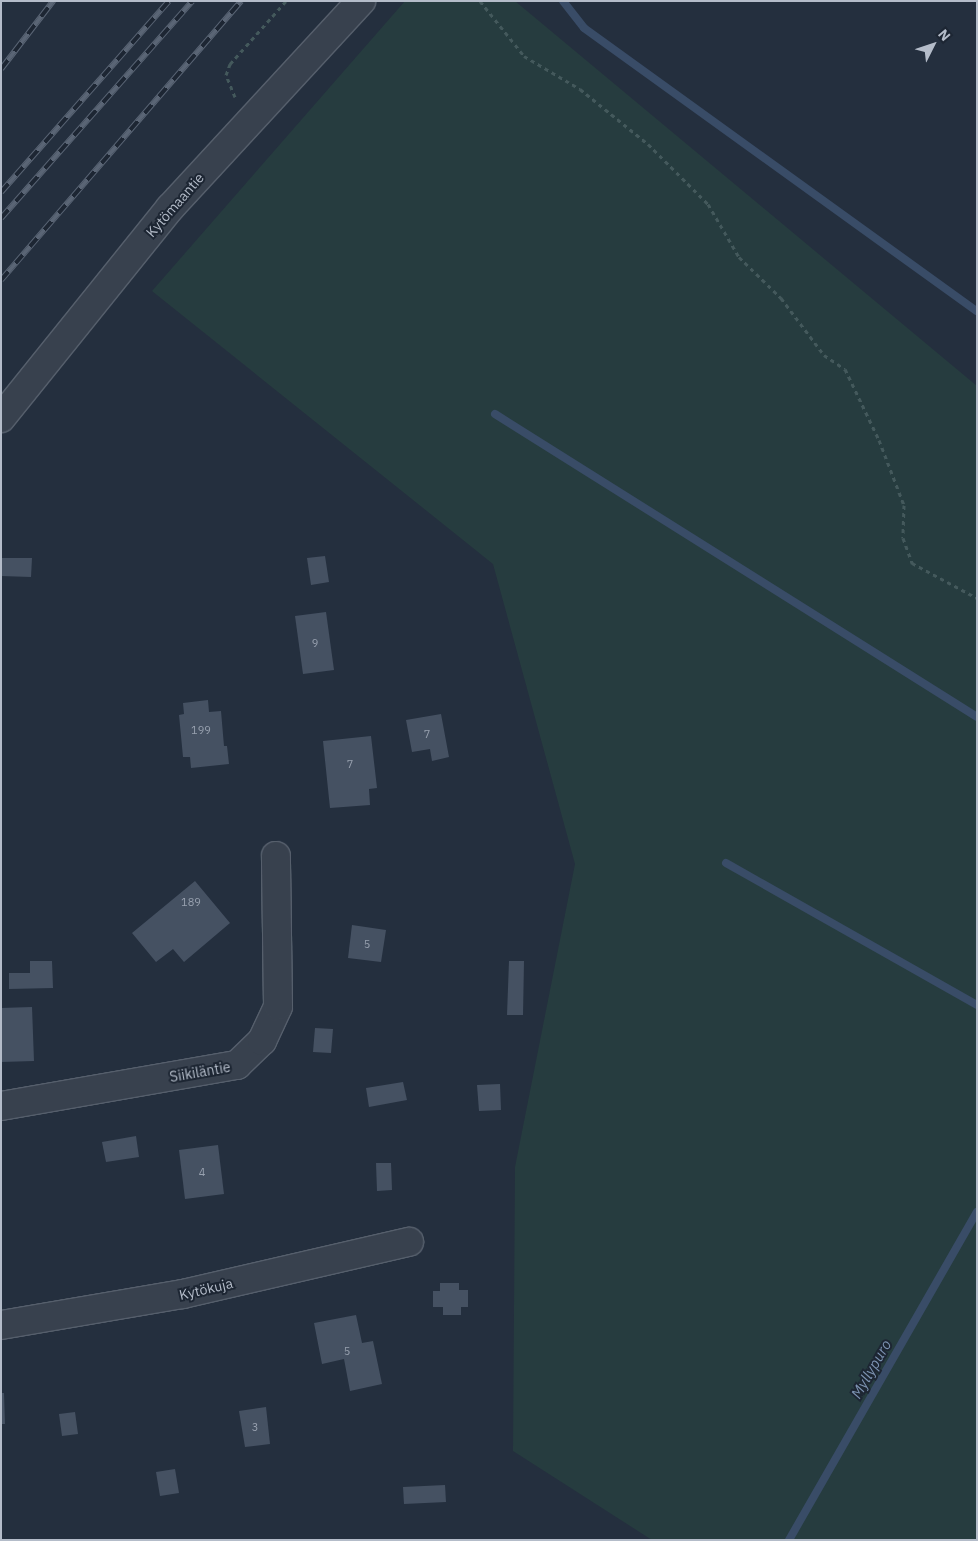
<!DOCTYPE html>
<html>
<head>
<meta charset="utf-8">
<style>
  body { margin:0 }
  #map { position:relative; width:978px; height:1541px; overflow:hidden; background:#242f3e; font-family:"IBM Plex Sans",sans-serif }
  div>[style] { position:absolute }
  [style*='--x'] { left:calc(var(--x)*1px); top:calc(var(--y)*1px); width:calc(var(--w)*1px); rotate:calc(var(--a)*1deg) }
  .green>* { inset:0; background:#263c3f }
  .stream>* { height:8px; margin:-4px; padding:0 4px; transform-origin:4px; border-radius:4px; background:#394c67 }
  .building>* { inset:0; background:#455162 }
  .path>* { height:3px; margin-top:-1.5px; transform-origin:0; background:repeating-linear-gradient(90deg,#44595c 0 4px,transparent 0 8px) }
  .roads { filter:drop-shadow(1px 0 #565f6c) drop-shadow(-1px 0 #565f6c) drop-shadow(0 1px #565f6c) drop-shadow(0 -1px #565f6c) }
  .minor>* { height:28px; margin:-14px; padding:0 14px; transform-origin:14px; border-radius:14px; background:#38414e }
  .rail>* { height:5.5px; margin-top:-2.75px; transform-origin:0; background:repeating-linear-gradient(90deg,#1d2633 0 11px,#5a6575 0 22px); box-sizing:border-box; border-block:1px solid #5a6575 }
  span { translate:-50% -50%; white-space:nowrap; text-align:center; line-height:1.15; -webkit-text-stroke:4px #1d2633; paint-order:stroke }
  .number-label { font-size:11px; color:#98a1af }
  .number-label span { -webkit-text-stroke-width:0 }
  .street-label { font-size:14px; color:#b4bcc9 }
  .water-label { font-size:15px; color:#7c92b1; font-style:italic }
  .frame { position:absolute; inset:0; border:2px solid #b4bcc9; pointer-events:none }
  .north { position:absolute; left:908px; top:20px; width:50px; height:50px; -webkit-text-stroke:4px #1d2633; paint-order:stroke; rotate:49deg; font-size:14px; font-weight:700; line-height:20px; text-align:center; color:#b4bcc9 }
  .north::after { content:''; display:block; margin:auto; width:18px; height:22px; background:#b4bcc9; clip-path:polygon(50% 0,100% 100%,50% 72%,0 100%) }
</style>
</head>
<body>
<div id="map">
  <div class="green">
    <i style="clip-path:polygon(405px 1px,515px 1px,977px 386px,977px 1540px,652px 1540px,513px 1451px,515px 1167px,575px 864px,493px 564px,152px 291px)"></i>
  </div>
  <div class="stream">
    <i style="--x:563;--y:1;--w:34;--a:52"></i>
    <i style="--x:584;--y:28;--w:484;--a:35.8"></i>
    <i style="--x:495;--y:414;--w:569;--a:32.15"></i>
    <i style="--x:726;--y:863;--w:288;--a:29.5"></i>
    <i style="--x:789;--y:1540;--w:378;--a:-60.2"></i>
  </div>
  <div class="building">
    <i style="clip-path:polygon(325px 556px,329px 582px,311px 585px,307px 558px)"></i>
    <i style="clip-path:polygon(1px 558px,32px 558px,31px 577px,1px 576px)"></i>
    <i style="clip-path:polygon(326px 612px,334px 670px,303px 674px,295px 616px)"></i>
    <i style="clip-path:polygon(208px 700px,209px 712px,221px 711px,224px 746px,227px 746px,229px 764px,191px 768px,190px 757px,183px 757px,179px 715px,184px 714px,183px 703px)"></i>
    <i style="clip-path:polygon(441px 714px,449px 757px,432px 761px,430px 749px,412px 752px,406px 720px)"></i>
    <i style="clip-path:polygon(371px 736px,377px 788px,369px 789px,370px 805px,330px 808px,323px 741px)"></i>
    <i style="clip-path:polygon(195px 881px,230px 923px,184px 962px,173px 949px,156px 962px,132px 933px)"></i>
    <i style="clip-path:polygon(352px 925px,386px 930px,381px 962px,348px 958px)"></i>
    <i style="clip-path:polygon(30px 961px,52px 961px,53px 988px,9px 989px,9px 973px,30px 973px)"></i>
    <i style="clip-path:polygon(509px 961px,524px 961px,523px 1015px,507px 1015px)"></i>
    <i style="clip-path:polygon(32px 1007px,34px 1061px,1px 1062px,1px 1008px)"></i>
    <i style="clip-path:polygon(315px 1028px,333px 1029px,331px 1053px,313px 1052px)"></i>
    <i style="clip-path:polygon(403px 1082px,407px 1100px,369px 1107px,366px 1088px)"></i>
    <i style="clip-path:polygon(500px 1084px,501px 1110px,479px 1111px,477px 1085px)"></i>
    <i style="clip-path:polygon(136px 1136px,139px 1157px,106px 1162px,102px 1142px)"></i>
    <i style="clip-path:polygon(218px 1145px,224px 1194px,185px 1199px,179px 1150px)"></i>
    <i style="clip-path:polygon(376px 1163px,391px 1163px,392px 1190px,377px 1191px)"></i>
    <i style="clip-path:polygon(440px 1283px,459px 1283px,459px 1290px,468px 1290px,468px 1307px,461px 1307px,461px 1315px,443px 1315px,443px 1307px,433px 1307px,433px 1291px,440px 1291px)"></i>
    <i style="clip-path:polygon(356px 1315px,362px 1343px,373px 1341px,382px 1384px,350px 1391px,344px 1359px,322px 1364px,314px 1323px)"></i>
    <i style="clip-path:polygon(1px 1393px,4px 1393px,5px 1424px,1px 1424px)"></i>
    <i style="clip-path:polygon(266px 1407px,270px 1444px,245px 1447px,239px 1411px)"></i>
    <i style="clip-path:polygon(75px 1412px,78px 1434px,62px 1436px,59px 1414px)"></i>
    <i style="clip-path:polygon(175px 1469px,179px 1493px,160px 1496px,156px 1472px)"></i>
    <i style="clip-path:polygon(445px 1485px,446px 1502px,404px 1504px,403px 1487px)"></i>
  </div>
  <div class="path">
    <i style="--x:480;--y:1;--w:70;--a:51.3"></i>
    <i style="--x:524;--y:56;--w:65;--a:30.5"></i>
    <i style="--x:580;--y:89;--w:87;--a:39"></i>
    <i style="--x:648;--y:144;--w:85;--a:45"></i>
    <i style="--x:708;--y:204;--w:61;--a:59.7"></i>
    <i style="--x:739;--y:257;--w:59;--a:44.3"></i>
    <i style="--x:781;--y:298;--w:71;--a:53"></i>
    <i style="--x:824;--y:355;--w:25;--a:34"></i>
    <i style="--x:845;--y:369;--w:79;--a:64.4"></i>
    <i style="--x:879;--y:440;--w:70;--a:69"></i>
    <i style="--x:904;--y:505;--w:33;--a:92"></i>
    <i style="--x:903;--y:538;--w:27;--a:70"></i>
    <i style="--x:912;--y:563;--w:74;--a:28.3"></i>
    <i style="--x:235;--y:97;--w:24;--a:-112"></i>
    <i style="--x:226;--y:75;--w:12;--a:-70"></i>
    <i style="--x:230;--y:64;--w:84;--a:-48.4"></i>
  </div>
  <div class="roads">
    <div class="minor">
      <i style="--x:1;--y:418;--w:270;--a:-51.2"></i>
      <i style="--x:170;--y:208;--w:282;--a:-47.3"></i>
      <i style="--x:1;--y:1106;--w:240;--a:-9.9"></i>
      <i style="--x:237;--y:1065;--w:35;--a:-44"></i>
      <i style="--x:262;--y:1041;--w:38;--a:-65"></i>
      <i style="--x:278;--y:1006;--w:150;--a:-90.8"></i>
      <i style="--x:1;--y:1325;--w:185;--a:-9.7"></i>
      <i style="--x:183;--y:1294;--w:232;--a:-13"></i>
    </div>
  </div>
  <div class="rail">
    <i style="--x:1;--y:69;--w:86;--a:-52.6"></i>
    <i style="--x:1;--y:192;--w:254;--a:-48.7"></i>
    <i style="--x:1;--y:218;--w:289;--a:-48.6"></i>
    <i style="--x:1;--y:280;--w:368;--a:-49.3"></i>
  </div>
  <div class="number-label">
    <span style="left:315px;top:643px">9</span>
    <span style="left:201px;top:730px">199</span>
    <span style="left:427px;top:734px">7</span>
    <span style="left:350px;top:764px">7</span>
    <span style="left:191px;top:902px">189</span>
    <span style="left:367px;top:944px">5</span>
    <span style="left:202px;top:1172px">4</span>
    <span style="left:347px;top:1351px">5</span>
    <span style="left:255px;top:1427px">3</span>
  </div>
  <div class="street-label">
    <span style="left:175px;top:205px;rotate:-49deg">Kytömaantie</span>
    <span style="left:200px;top:1072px;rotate:-10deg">Siikiläntie</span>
    <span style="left:206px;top:1289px;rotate:-13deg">Kytökuja</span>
  </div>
  <div class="water-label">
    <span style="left:871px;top:1369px;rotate:-60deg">Myllypuro</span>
  </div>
  <div class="frame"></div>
  <div class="north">N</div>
</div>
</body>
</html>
